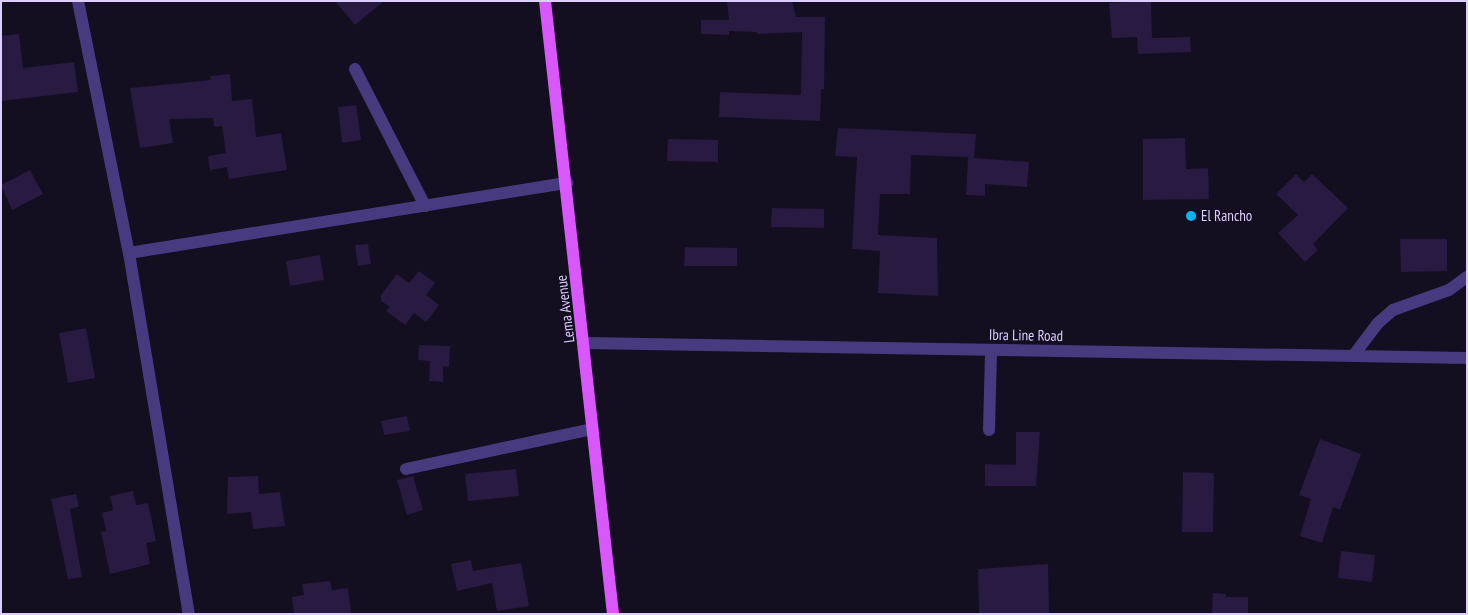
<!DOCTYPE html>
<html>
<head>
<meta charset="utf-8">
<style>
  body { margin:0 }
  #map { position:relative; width:1468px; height:615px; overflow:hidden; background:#140e21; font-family:"PT Sans Narrow",sans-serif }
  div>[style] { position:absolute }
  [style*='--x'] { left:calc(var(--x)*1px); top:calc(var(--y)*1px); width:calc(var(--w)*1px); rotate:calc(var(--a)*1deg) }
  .building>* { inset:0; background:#281a41 }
  .minor>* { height:12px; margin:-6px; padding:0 6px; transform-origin:6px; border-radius:6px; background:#483a7f }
  .major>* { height:12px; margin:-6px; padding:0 6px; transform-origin:6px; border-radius:6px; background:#d958fb }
  .dots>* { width:14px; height:14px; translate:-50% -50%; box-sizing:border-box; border:2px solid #140e21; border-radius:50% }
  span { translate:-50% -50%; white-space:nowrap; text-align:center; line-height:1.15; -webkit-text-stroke:4px #140e21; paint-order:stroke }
  .poi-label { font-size:15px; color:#dccefe }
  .left { translate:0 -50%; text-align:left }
  .street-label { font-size:15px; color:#dccefe }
  .frame { position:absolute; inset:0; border:2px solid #dccefe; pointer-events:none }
</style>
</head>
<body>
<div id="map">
  <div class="building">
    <i style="clip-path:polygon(335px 1px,384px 1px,355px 25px)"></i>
    <i style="clip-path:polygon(727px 1px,792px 1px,796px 17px,825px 17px,824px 89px,821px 89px,820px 121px,719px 117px,720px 92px,801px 95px,802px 32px,757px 34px,757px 32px,729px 31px,729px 35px,701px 34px,701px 20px,729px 20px)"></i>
    <i style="clip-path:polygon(1151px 1px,1152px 38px,1190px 37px,1191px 52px,1138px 54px,1137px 37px,1112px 38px,1109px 3px)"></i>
    <i style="clip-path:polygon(19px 34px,23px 68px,74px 62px,78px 92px,1px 101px,1px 36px)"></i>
    <i style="clip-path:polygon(230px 74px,232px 101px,252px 99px,256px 137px,281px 133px,287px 170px,229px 179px,227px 167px,210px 170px,208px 156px,226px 153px,222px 126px,214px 127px,213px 118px,169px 119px,173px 143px,140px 148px,130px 88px,211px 80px,210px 76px)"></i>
    <i style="clip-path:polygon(356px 105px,361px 140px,342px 143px,338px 107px)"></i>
    <i style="clip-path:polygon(838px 128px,976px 134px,974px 158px,1029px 162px,1027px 187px,985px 184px,985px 196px,966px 195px,968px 157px,911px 155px,910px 194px,880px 194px,878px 235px,937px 238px,938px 296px,878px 293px,880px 251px,852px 249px,857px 157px,835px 156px)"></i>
    <i style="clip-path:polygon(1185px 138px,1186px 169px,1208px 168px,1209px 199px,1143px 200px,1143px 139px)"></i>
    <i style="clip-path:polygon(668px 139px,718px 140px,718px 162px,667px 161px)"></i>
    <i style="clip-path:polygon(30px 170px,43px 194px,12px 210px,1px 185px)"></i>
    <i style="clip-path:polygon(1296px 174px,1304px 182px,1312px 174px,1348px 208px,1313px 244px,1318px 250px,1305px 262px,1278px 233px,1298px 215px,1276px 194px)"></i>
    <i style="clip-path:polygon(772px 208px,824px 209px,824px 228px,771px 227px)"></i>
    <i style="clip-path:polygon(1400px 239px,1447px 239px,1447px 271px,1401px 272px)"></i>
    <i style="clip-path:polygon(368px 244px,371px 264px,358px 266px,355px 245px)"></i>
    <i style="clip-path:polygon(685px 247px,737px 248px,737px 266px,684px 266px)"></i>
    <i style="clip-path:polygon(320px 255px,324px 280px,290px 286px,286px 261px)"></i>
    <i style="clip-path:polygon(419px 271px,435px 283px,426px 295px,439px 305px,426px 322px,414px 313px,405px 325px,386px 311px,390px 307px,381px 301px,381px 295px,397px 274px,409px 283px)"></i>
    <i style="clip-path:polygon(86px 328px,95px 378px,68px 383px,59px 333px)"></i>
    <i style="clip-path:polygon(419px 345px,450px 346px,449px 367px,443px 366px,443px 382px,429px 381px,430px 361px,418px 360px)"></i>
    <i style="clip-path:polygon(407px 416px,410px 431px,384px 435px,381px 421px)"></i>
    <i style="clip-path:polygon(1016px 432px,1040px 432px,1036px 486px,985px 486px,985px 464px,1016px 465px)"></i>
    <i style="clip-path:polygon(1320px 439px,1361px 454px,1340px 510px,1333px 507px,1322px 543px,1300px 536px,1311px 499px,1299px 495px)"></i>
    <i style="clip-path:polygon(516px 469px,519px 496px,468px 501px,465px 474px)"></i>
    <i style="clip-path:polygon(1183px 472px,1214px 473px,1213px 532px,1182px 532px)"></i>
    <i style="clip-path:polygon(258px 476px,259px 494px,280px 492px,285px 526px,253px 529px,251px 512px,227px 514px,228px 477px)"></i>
    <i style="clip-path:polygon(413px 476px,423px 510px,407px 515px,397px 480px)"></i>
    <i style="clip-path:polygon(133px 491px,136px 505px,148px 503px,156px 541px,146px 543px,150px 564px,110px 574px,101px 532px,106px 531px,102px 513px,113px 510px,110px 496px)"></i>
    <i style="clip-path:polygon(76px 494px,79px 507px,70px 509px,82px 577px,68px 579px,51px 499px)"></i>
    <i style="clip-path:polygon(1341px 551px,1375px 555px,1372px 582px,1338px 578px)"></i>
    <i style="clip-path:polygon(471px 560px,473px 571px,521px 563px,529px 606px,497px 611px,492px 583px,457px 591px,451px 564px)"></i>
    <i style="clip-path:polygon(1048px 564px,1049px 614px,979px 614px,978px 569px)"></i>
    <i style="clip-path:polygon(330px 581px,332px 590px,348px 588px,351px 614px,294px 614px,292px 597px,304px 595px,302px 584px)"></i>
    <i style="clip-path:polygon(1213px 593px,1226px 594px,1226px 597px,1248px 597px,1248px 613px,1212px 614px)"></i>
  </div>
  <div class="minor">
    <i style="--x:78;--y:1;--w:257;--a:78.6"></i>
    <i style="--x:129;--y:253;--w:366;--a:80.6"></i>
    <i style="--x:355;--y:69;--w:154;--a:62.9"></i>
    <i style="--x:129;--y:253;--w:444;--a:-9.1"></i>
    <i style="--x:585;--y:343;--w:882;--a:0.97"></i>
    <i style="--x:1353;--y:356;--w:41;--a:-52.9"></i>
    <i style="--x:1378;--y:323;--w:20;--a:-41"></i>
    <i style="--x:1393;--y:310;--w:59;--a:-19.7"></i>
    <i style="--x:1449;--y:290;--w:22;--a:-36"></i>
    <i style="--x:989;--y:430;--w:79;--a:-88.5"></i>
    <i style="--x:406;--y:469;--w:191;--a:-12.1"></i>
  </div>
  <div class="major">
    <i style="--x:545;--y:1;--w:617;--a:83.67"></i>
  </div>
  <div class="dots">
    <i style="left:1191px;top:216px;background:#06b4f2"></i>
  </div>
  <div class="poi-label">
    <span class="left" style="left:1201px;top:216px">El Rancho</span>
  </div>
  <div class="street-label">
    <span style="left:565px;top:309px;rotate:-97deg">Lema Avenue</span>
    <span style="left:1026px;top:335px;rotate:1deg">Ibra Line Road</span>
  </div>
  <div class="frame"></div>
</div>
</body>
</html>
